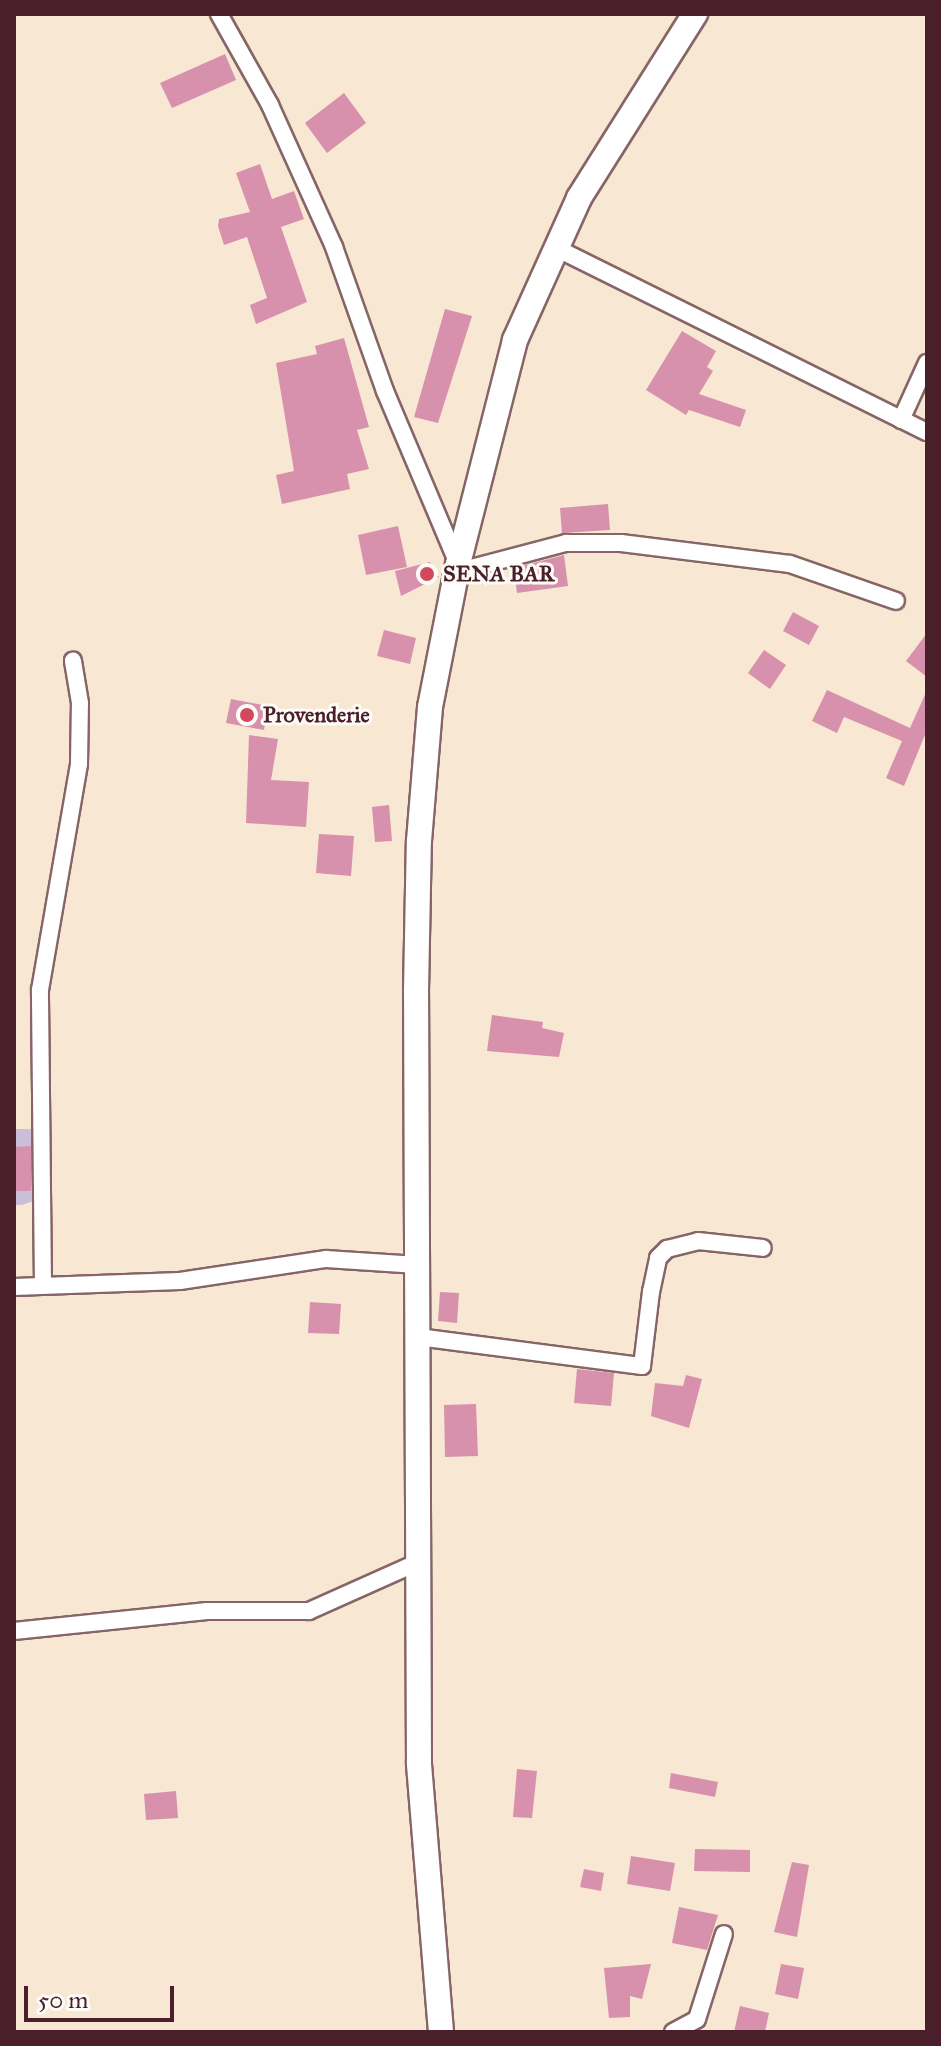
<!DOCTYPE html>
<html>
<head>
<meta charset="utf-8">
<style>
  body { margin:0 }
  #map { position:relative; width:941px; height:2046px; overflow:hidden; background:#f7e7d3; font-family:"IM FELL Great Primer",serif }
  div>[style] { position:absolute }
  [style*='--x'] { left:calc(var(--x)*1px); top:calc(var(--y)*1px); width:calc(var(--w)*1px); rotate:calc(var(--a)*1deg) }
  .industrial>* { inset:0; background:#cabfd7 }
  .building>* { inset:0; background:#d891ac }
  .roads { filter:drop-shadow(2px 0 #876566) drop-shadow(-2px 0 #876566) drop-shadow(0 2px #876566) drop-shadow(0 -2px #876566) }
  .street>* { height:16px; margin:-8px; padding:0 8px; transform-origin:8px; border-radius:8px; background:#fff }
  .secondary>* { height:24px; margin:-12px; padding:0 12px; transform-origin:12px; border-radius:12px; background:#fff }
  .dots>* { width:22px; height:22px; translate:-50% -50%; box-sizing:border-box; border:4px solid #fdfcf7; border-radius:50% }
  span { translate:-50% -50%; white-space:nowrap; text-align:center; line-height:1.15; -webkit-text-stroke:6px #fdfcf7; paint-order:stroke }
  .poi-label { font-size:22px; color:#4a1f2b; font-weight:700 }
  .left { translate:0 -50%; text-align:left }
  .frame { position:absolute; inset:0; border:16px solid #4a1f2b; pointer-events:none }
  .scale { position:absolute; left:24px; top:1986px; width:150px; height:36px; box-sizing:border-box; border:4px solid #4a1f2b; border-top:0; padding-left:10px; font-size:24px; line-height:28px; white-space:nowrap; color:#4a1f2b; -webkit-text-stroke:6px #fdfcf7; paint-order:stroke }
</style>
</head>
<body>
<div id="map">
  <div class="industrial">
    <i style="clip-path:polygon(14px 1129px,32px 1129px,45px 1139px,45px 1197px,22px 1205px,14px 1205px)"></i>
  </div>
  <div class="building">
    <i style="clip-path:polygon(225px 54px,236px 80px,172px 108px,160px 83px)"></i>
    <i style="clip-path:polygon(344px 93px,366px 123px,327px 153px,305px 123px)"></i>
    <i style="clip-path:polygon(260px 164px,272px 199px,294px 191px,304px 219px,281px 227px,307px 302px,256px 324px,250px 305px,267px 298px,247px 237px,224px 245px,218px 226px,219px 219px,250px 212px,236px 173px)"></i>
    <i style="clip-path:polygon(445px 309px,472px 316px,438px 423px,414px 417px)"></i>
    <i style="clip-path:polygon(682px 331px,716px 351px,707px 367px,713px 371px,699px 394px,746px 410px,740px 427px,689px 410px,686px 415px,646px 390px)"></i>
    <i style="clip-path:polygon(344px 338px,369px 427px,357px 430px,369px 469px,347px 474px,350px 489px,282px 504px,276px 475px,294px 471px,276px 363px,317px 354px,315px 346px)"></i>
    <i style="clip-path:polygon(608px 504px,610px 530px,562px 533px,560px 508px)"></i>
    <i style="clip-path:polygon(398px 526px,407px 567px,366px 575px,358px 535px)"></i>
    <i style="clip-path:polygon(564px 555px,568px 586px,517px 593px,514px 568px)"></i>
    <i style="clip-path:polygon(430px 562px,439px 577px,401px 596px,395px 571px)"></i>
    <i style="clip-path:polygon(793px 612px,819px 626px,809px 645px,783px 631px)"></i>
    <i style="clip-path:polygon(384px 630px,416px 638px,410px 664px,377px 656px)"></i>
    <i style="clip-path:polygon(927px 633px,927px 677px,906px 661px)"></i>
    <i style="clip-path:polygon(764px 650px,786px 665px,770px 689px,748px 673px)"></i>
    <i style="clip-path:polygon(827px 690px,910px 728px,927px 690px,927px 730px,904px 786px,886px 778px,902px 741px,844px 717px,837px 733px,812px 721px)"></i>
    <i style="clip-path:polygon(231px 699px,268px 706px,264px 730px,226px 723px)"></i>
    <i style="clip-path:polygon(249px 735px,278px 739px,271px 780px,309px 782px,306px 827px,246px 823px)"></i>
    <i style="clip-path:polygon(389px 805px,392px 841px,375px 842px,372px 807px)"></i>
    <i style="clip-path:polygon(319px 834px,354px 836px,351px 876px,316px 873px)"></i>
    <i style="clip-path:polygon(492px 1015px,543px 1022px,542px 1028px,564px 1033px,559px 1057px,487px 1051px)"></i>
    <i style="clip-path:polygon(31px 1146px,31px 1191px,14px 1191px,14px 1147px)"></i>
    <i style="clip-path:polygon(440px 1292px,459px 1293px,457px 1323px,438px 1321px)"></i>
    <i style="clip-path:polygon(310px 1302px,341px 1304px,339px 1334px,308px 1333px)"></i>
    <i style="clip-path:polygon(577px 1369px,614px 1373px,611px 1406px,574px 1403px)"></i>
    <i style="clip-path:polygon(686px 1375px,702px 1379px,689px 1428px,651px 1416px,655px 1383px,683px 1386px)"></i>
    <i style="clip-path:polygon(476px 1404px,478px 1456px,445px 1457px,444px 1405px)"></i>
    <i style="clip-path:polygon(517px 1769px,537px 1771px,532px 1818px,513px 1817px)"></i>
    <i style="clip-path:polygon(671px 1773px,718px 1782px,715px 1797px,669px 1788px)"></i>
    <i style="clip-path:polygon(176px 1791px,178px 1818px,146px 1820px,144px 1794px)"></i>
    <i style="clip-path:polygon(695px 1849px,750px 1850px,750px 1872px,694px 1871px)"></i>
    <i style="clip-path:polygon(631px 1856px,675px 1863px,670px 1891px,627px 1884px)"></i>
    <i style="clip-path:polygon(792px 1862px,809px 1865px,797px 1937px,774px 1932px)"></i>
    <i style="clip-path:polygon(584px 1869px,604px 1873px,601px 1891px,580px 1887px)"></i>
    <i style="clip-path:polygon(679px 1907px,718px 1915px,707px 1950px,672px 1943px)"></i>
    <i style="clip-path:polygon(651px 1964px,642px 1999px,630px 1996px,630px 2017px,609px 2018px,604px 1968px)"></i>
    <i style="clip-path:polygon(781px 1964px,804px 1968px,798px 1999px,775px 1994px)"></i>
    <i style="clip-path:polygon(740px 2006px,769px 2013px,765px 2032px,734px 2032px)"></i>
  </div>
  <div class="roads">
    <div class="street">
      <i style="--x:219;--y:14;--w:104;--a:60.7"></i>
      <i style="--x:270;--y:105;--w:156;--a:65.7"></i>
      <i style="--x:334;--y:247;--w:153;--a:70.5"></i>
      <i style="--x:385;--y:391;--w:188;--a:67.1"></i>
      <i style="--x:554;--y:247;--w:416;--a:26.4"></i>
      <i style="--x:901;--y:420;--w:63;--a:-65.5"></i>
      <i style="--x:456;--y:572;--w:114;--a:-14.8"></i>
      <i style="--x:566;--y:543;--w:55;--a:0"></i>
      <i style="--x:621;--y:543;--w:170;--a:7.1"></i>
      <i style="--x:790;--y:564;--w:112;--a:19.2"></i>
      <i style="--x:43;--y:1285;--w:295;--a:-90.6"></i>
      <i style="--x:40;--y:990;--w:229;--a:-80.2"></i>
      <i style="--x:79;--y:764;--w:61;--a:-89.1"></i>
      <i style="--x:80;--y:703;--w:43;--a:-99.5"></i>
      <i style="--x:14;--y:1287;--w:166;--a:-2.1"></i>
      <i style="--x:180;--y:1281;--w:148;--a:-8.6"></i>
      <i style="--x:326;--y:1259;--w:92;--a:3.7"></i>
      <i style="--x:418;--y:1337;--w:226;--a:7.4"></i>
      <i style="--x:642;--y:1366;--w:75;--a:-83.1"></i>
      <i style="--x:651;--y:1292;--w:35;--a:-78"></i>
      <i style="--x:658;--y:1258;--w:13;--a:-45"></i>
      <i style="--x:667;--y:1249;--w:32;--a:-14"></i>
      <i style="--x:698;--y:1241;--w:65;--a:6.1"></i>
      <i style="--x:14;--y:1631;--w:194;--a:-5.9"></i>
      <i style="--x:207;--y:1611;--w:102;--a:0"></i>
      <i style="--x:309;--y:1611;--w:123;--a:-24.1"></i>
      <i style="--x:673;--y:2032;--w:27;--a:-28"></i>
      <i style="--x:697;--y:2019;--w:89;--a:-72.4"></i>
    </div>
    <div class="secondary">
      <i style="--x:441;--y:2032;--w:269;--a:-94.7"></i>
      <i style="--x:419;--y:1764;--w:773;--a:-90.22"></i>
      <i style="--x:416;--y:991;--w:150;--a:-88.9"></i>
      <i style="--x:419;--y:841;--w:134;--a:-85.3"></i>
      <i style="--x:430;--y:707;--w:146;--a:-78.9"></i>
      <i style="--x:458;--y:564;--w:231;--a:-75.7"></i>
      <i style="--x:515;--y:340;--w:156;--a:-65.7"></i>
      <i style="--x:579;--y:198;--w:218;--a:-57.8"></i>
    </div>
  </div>
  <div class="dots">
    <i style="left:427px;top:574px;background:#d1495b"></i>
    <i style="left:247px;top:715px;background:#d1495b"></i>
  </div>
  <div class="poi-label">
    <span class="left" style="left:443px;top:574px">SENA BAR</span>
    <span class="left" style="left:263px;top:715px">Provenderie</span>
  </div>
  <div class="frame"></div>
  <div class="scale">50 m</div>
</div>
</body>
</html>
